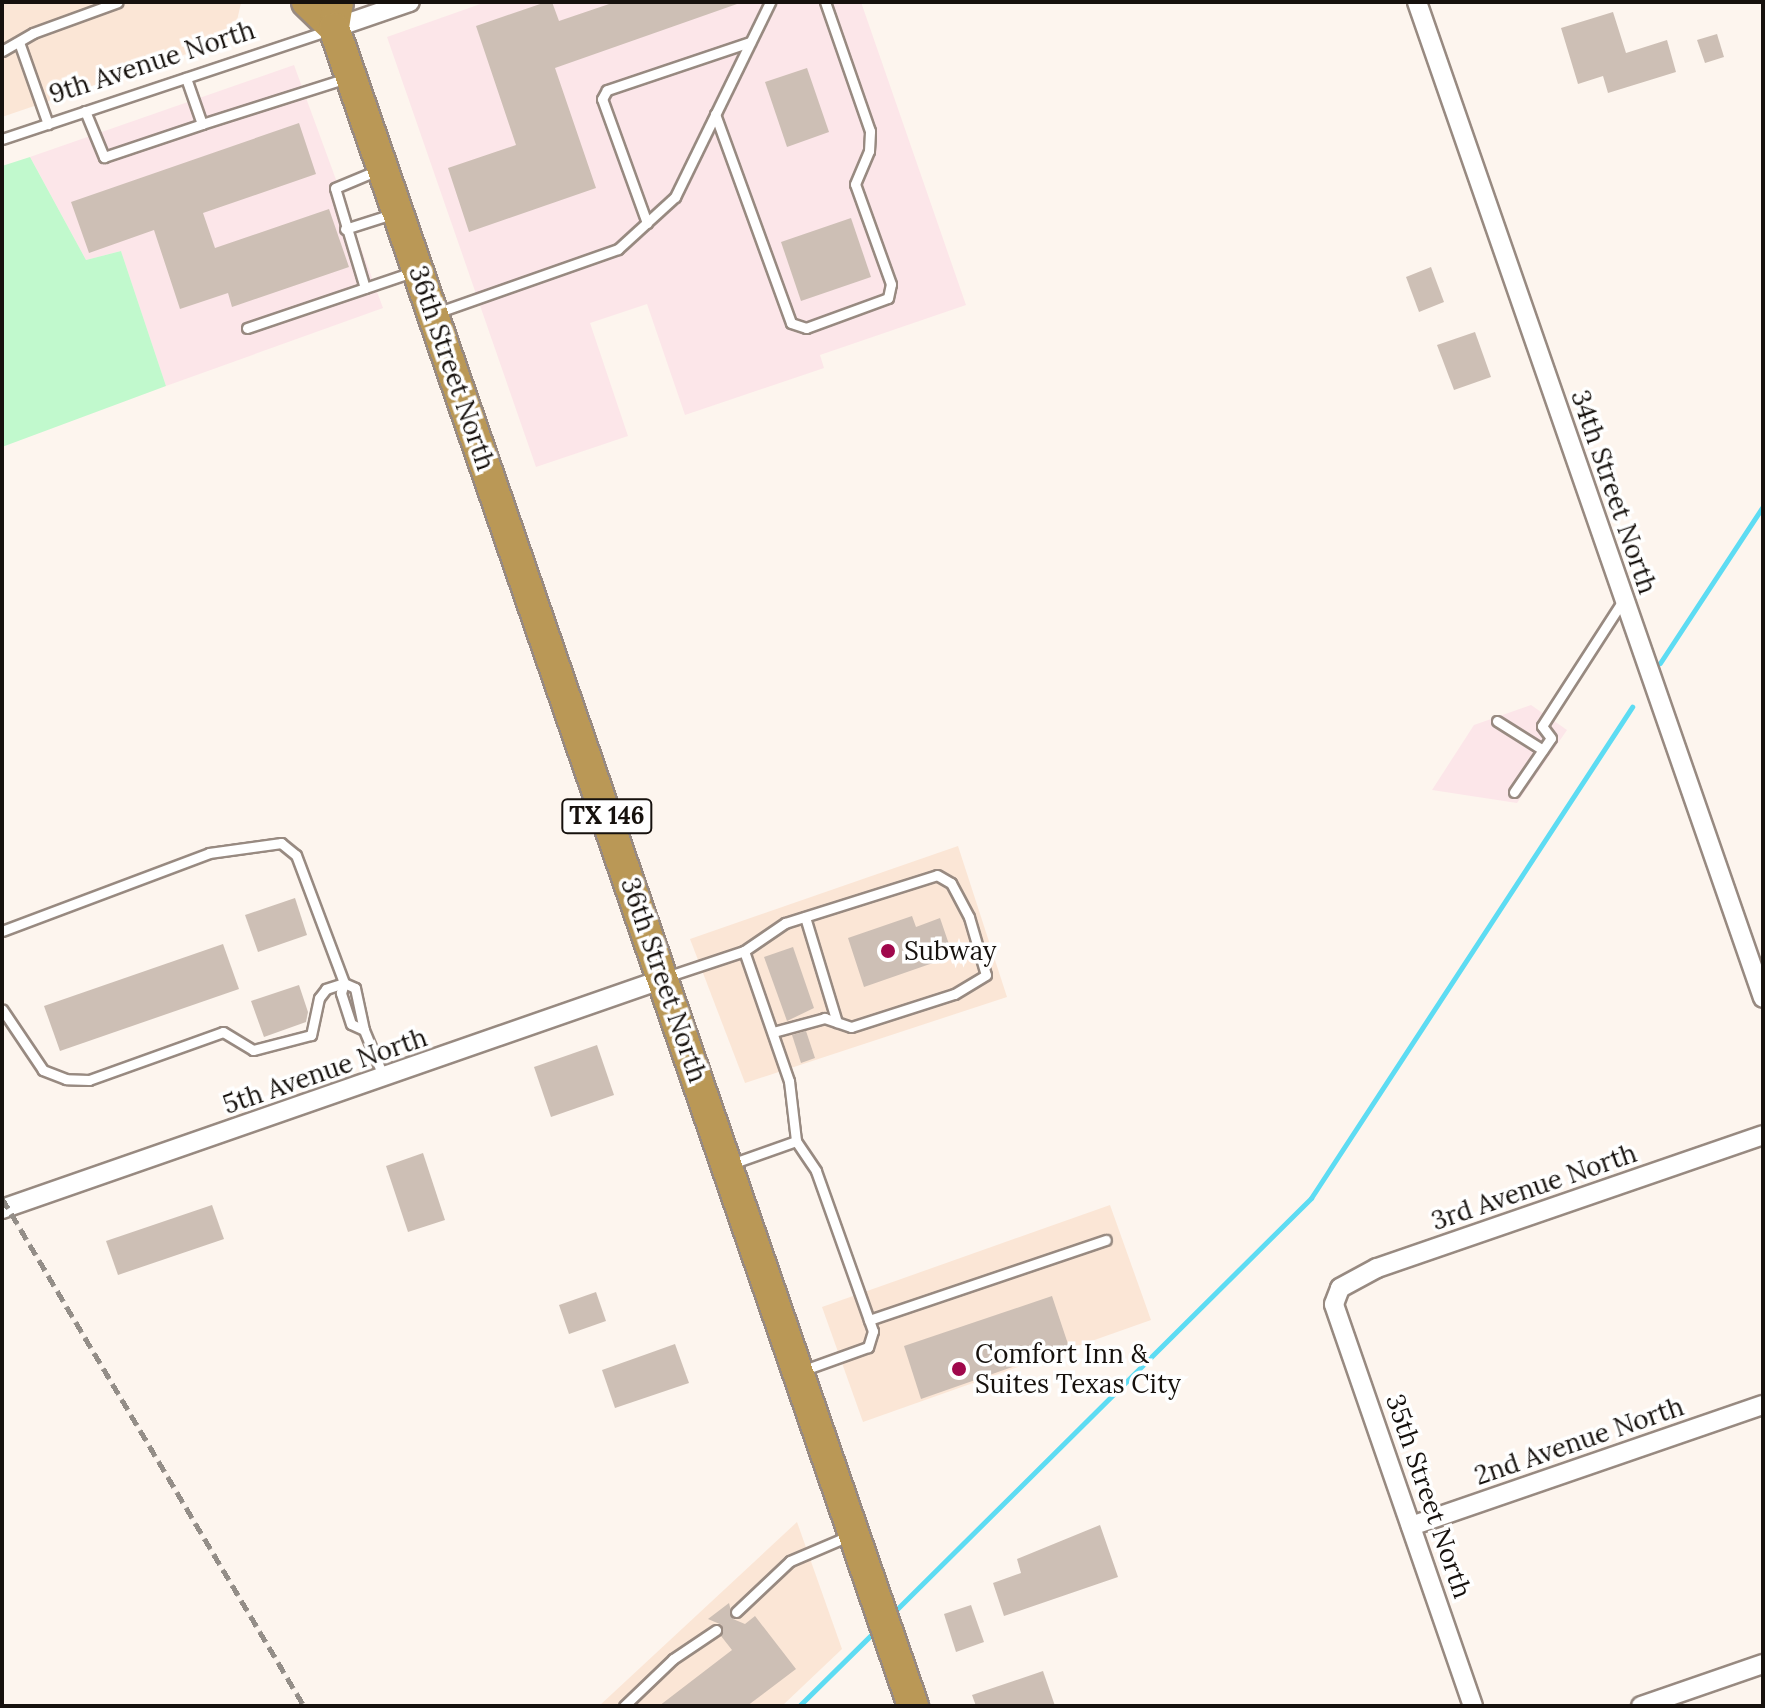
<!DOCTYPE html>
<html>
<head>
<meta charset="utf-8">
<style>
  body { margin:0 }
  #map { position:relative; width:1765px; height:1708px; overflow:hidden; background:#fdf5ee; font-family:Lora,serif }
  div>[style] { position:absolute }
  [style*='--x'] { left:calc(var(--x)*1px); top:calc(var(--y)*1px); width:calc(var(--w)*1px); rotate:calc(var(--a)*1deg) }
  .built>* { inset:0; background:#fbe6d6 }
  .industrial>* { inset:0; background:#fce6e9 }
  .green>* { inset:0; background:#c1f9cd }
  .stream>* { height:5px; margin:-2.5px; padding:0 2.5px; transform-origin:2.5px; border-radius:2.5px; background:#5ddcf3 }
  .building>* { inset:0; background:#cdbfb5 }
  .roads { filter:drop-shadow(2px 0 #988a81) drop-shadow(-2px 0 #988a81) drop-shadow(0 2px #988a81) drop-shadow(0 -2px #988a81) }
  .service>* { height:9px; margin:-4.5px; padding:0 4.5px; transform-origin:4.5px; border-radius:4.5px; background:#fff }
  .minor>* { height:18px; margin:-9px; padding:0 9px; transform-origin:9px; border-radius:9px; background:#fff }
  .trunk>* { height:30px; margin:-15px; padding:0 15px; transform-origin:15px; border-radius:15px; background:#ba9856 }
  .rail>* { height:5px; margin-top:-2.5px; transform-origin:0; background:repeating-linear-gradient(90deg,#948e88 0 12px,transparent 0 18px) }
  .dots>* { width:22px; height:22px; translate:-50% -50%; box-sizing:border-box; border:4px solid #fff; border-radius:50% }
  span { translate:-50% -50%; white-space:nowrap; text-align:center; line-height:1.15; -webkit-text-stroke:7px #fff; paint-order:stroke }
  .shield-label span { padding:2px 6px; background:#fff; border:2px solid; border-radius:6px; -webkit-text-stroke-width:0 }
  .shield-label { font-size:24px; color:#16110d; font-weight:700 }
  .street-label { font-size:26px; color:#16110d }
  .poi-label { font-size:26px; color:#16110d }
  .left { translate:0 -50%; text-align:left }
  .frame { position:absolute; inset:0; border:4px solid #16110d; pointer-events:none }
</style>
</head>
<body>
<div id="map">
  <div class="built">
    <i style="clip-path:polygon(2px 2px,241px 2px,241px 3px,233px 38px,2px 117px)"></i>
    <i style="clip-path:polygon(958px 846px,1007px 997px,745px 1083px,690px 939px)"></i>
    <i style="clip-path:polygon(1110px 1205px,1151px 1320px,863px 1422px,822px 1307px)"></i>
    <i style="clip-path:polygon(797px 1522px,842px 1649px,782px 1706px,599px 1706px)"></i>
  </div>
  <div class="industrial">
    <i style="clip-path:polygon(486px 2px,861px 2px,966px 305px,820px 355px,824px 368px,685px 415px,647px 304px,590px 323px,628px 436px,536px 467px,387px 37px)"></i>
    <i style="clip-path:polygon(294px 65px,383px 308px,166px 386px,121px 251px,86px 260px,30px 157px)"></i>
    <i style="clip-path:polygon(1531px 705px,1567px 730px,1517px 803px,1432px 790px,1474px 725px)"></i>
  </div>
  <div class="green">
    <i style="clip-path:polygon(30px 157px,86px 260px,121px 251px,166px 386px,2px 447px,2px 166px)"></i>
  </div>
  <div class="stream">
    <i style="--x:1660;--y:663;--w:188;--a:-56.7"></i>
    <i style="--x:891;--y:1615;--w:592;--a:-44.79"></i>
    <i style="--x:1311;--y:1198;--w:587;--a:-56.82"></i>
    <i style="--x:799;--y:1706;--w:107;--a:-44.6"></i>
  </div>
  <div class="building">
    <i style="clip-path:polygon(546px 2px,552px 2px,559px 21px,615px 2px,737px 4px,555px 68px,596px 188px,469px 232px,448px 168px,516px 145px,476px 26px)"></i>
    <i style="clip-path:polygon(1613px 12px,1626px 53px,1667px 40px,1676px 72px,1608px 93px,1603px 76px,1578px 84px,1561px 28px)"></i>
    <i style="clip-path:polygon(1717px 34px,1724px 57px,1705px 63px,1697px 40px)"></i>
    <i style="clip-path:polygon(807px 68px,829px 132px,787px 147px,765px 82px)"></i>
    <i style="clip-path:polygon(299px 123px,316px 174px,203px 213px,215px 248px,329px 209px,349px 267px,232px 307px,228px 293px,180px 309px,154px 230px,89px 253px,71px 202px)"></i>
    <i style="clip-path:polygon(851px 218px,871px 277px,801px 301px,781px 242px)"></i>
    <i style="clip-path:polygon(1431px 267px,1444px 302px,1419px 312px,1406px 277px)"></i>
    <i style="clip-path:polygon(1475px 332px,1491px 377px,1454px 390px,1437px 345px)"></i>
    <i style="clip-path:polygon(295px 898px,307px 935px,258px 952px,245px 915px)"></i>
    <i style="clip-path:polygon(912px 916px,916px 927px,940px 918px,953px 956px,864px 987px,848px 938px)"></i>
    <i style="clip-path:polygon(223px 944px,239px 989px,60px 1051px,44px 1006px)"></i>
    <i style="clip-path:polygon(793px 947px,814px 1008px,787px 1021px,764px 957px)"></i>
    <i style="clip-path:polygon(299px 985px,308px 1012px,306px 1022px,264px 1037px,251px 1001px)"></i>
    <i style="clip-path:polygon(806px 1031px,815px 1058px,801px 1063px,792px 1035px)"></i>
    <i style="clip-path:polygon(597px 1045px,614px 1095px,551px 1117px,534px 1067px)"></i>
    <i style="clip-path:polygon(423px 1153px,445px 1220px,408px 1232px,386px 1166px)"></i>
    <i style="clip-path:polygon(212px 1205px,224px 1239px,118px 1275px,106px 1241px)"></i>
    <i style="clip-path:polygon(596px 1292px,606px 1321px,569px 1334px,559px 1305px)"></i>
    <i style="clip-path:polygon(1052px 1296px,1069px 1347px,921px 1399px,904px 1346px)"></i>
    <i style="clip-path:polygon(675px 1344px,689px 1383px,615px 1408px,602px 1370px)"></i>
    <i style="clip-path:polygon(1100px 1525px,1118px 1577px,1004px 1616px,993px 1583px,1021px 1573px,1017px 1559px)"></i>
    <i style="clip-path:polygon(729px 1603px,733px 1619px,745px 1624px,755px 1616px,796px 1669px,747px 1706px,659px 1706px,732px 1650px,721px 1636px,722px 1625px,708px 1619px)"></i>
    <i style="clip-path:polygon(971px 1605px,984px 1642px,956px 1652px,944px 1614px)"></i>
    <i style="clip-path:polygon(1043px 1671px,1055px 1706px,976px 1706px,972px 1695px)"></i>
  </div>
  <div class="roads">
    <div class="service">
      <i style="--x:20;--y:45;--w:84;--a:70.5"></i>
      <i style="--x:2;--y:51;--w:36;--a:-30"></i>
      <i style="--x:33;--y:33;--w:90;--a:-20"></i>
      <i style="--x:85;--y:111;--w:50;--a:67.6"></i>
      <i style="--x:104;--y:157;--w:103;--a:-18.6"></i>
      <i style="--x:202;--y:124;--w:49;--a:-109.2"></i>
      <i style="--x:715;--y:114;--w:222;--a:70"></i>
      <i style="--x:791;--y:323;--w:16;--a:18"></i>
      <i style="--x:806;--y:328;--w:87;--a:-20.1"></i>
      <i style="--x:888;--y:298;--w:14;--a:-78"></i>
      <i style="--x:891;--y:284;--w:106;--a:-109.8"></i>
      <i style="--x:855;--y:184;--w:36;--a:-67"></i>
      <i style="--x:869;--y:151;--w:20;--a:-87"></i>
      <i style="--x:870;--y:131;--w:137;--a:-109.2"></i>
      <i style="--x:202;--y:124;--w:152;--a:-17.6"></i>
      <i style="--x:2;--y:139;--w:345;--a:-18.4"></i>
      <i style="--x:647;--y:223;--w:132;--a:-109.9"></i>
      <i style="--x:602;--y:99;--w:10;--a:-61"></i>
      <i style="--x:607;--y:90;--w:151;--a:-18.6"></i>
      <i style="--x:345;--y:229;--w:52;--a:-17.7"></i>
      <i style="--x:365;--y:288;--w:104;--a:-106.7"></i>
      <i style="--x:335;--y:188;--w:47;--a:-22.7"></i>
      <i style="--x:436;--y:313;--w:193;--a:-19.4"></i>
      <i style="--x:618;--y:249;--w:77;--a:-42.4"></i>
      <i style="--x:675;--y:197;--w:217;--a:-64"></i>
      <i style="--x:247;--y:328;--w:177;--a:-18.7"></i>
      <i style="--x:1497;--y:721;--w:54;--a:32.2"></i>
      <i style="--x:1514;--y:792;--w:65;--a:-55.6"></i>
      <i style="--x:1551;--y:738;--w:15;--a:-127"></i>
      <i style="--x:1542;--y:726;--w:151;--a:-57.2"></i>
      <i style="--x:805;--y:917;--w:110;--a:73.1"></i>
      <i style="--x:2;--y:931;--w:221;--a:-20.6"></i>
      <i style="--x:209;--y:853;--w:73;--a:-7.9"></i>
      <i style="--x:281;--y:843;--w:19;--a:39"></i>
      <i style="--x:296;--y:855;--w:137;--a:69.4"></i>
      <i style="--x:344;--y:983;--w:19;--a:162"></i>
      <i style="--x:326;--y:989;--w:11;--a:128"></i>
      <i style="--x:319;--y:998;--w:38;--a:102"></i>
      <i style="--x:311;--y:1035;--w:60;--a:165.5"></i>
      <i style="--x:253;--y:1050;--w:35;--a:-149"></i>
      <i style="--x:223;--y:1032;--w:142;--a:160.3"></i>
      <i style="--x:89;--y:1080;--w:23;--a:-178"></i>
      <i style="--x:66;--y:1079;--w:25;--a:-159"></i>
      <i style="--x:43;--y:1070;--w:73;--a:-123.9"></i>
      <i style="--x:744;--y:951;--w:50;--a:-34.3"></i>
      <i style="--x:785;--y:923;--w:159;--a:-17.5"></i>
      <i style="--x:937;--y:875;--w:16;--a:30"></i>
      <i style="--x:951;--y:883;--w:38;--a:62"></i>
      <i style="--x:969;--y:917;--w:60;--a:73.7"></i>
      <i style="--x:986;--y:975;--w:37;--a:149"></i>
      <i style="--x:954;--y:994;--w:108;--a:162.2"></i>
      <i style="--x:851;--y:1027;--w:28;--a:-161"></i>
      <i style="--x:825;--y:1018;--w:54;--a:164.9"></i>
      <i style="--x:666;--y:977;--w:82;--a:-18.4"></i>
      <i style="--x:744;--y:951;--w:138;--a:70.9"></i>
      <i style="--x:789;--y:1081;--w:60;--a:83.3"></i>
      <i style="--x:796;--y:1141;--w:36;--a:56"></i>
      <i style="--x:816;--y:1171;--w:170;--a:70.4"></i>
      <i style="--x:873;--y:1331;--w:17;--a:107"></i>
      <i style="--x:868;--y:1347;--w:71;--a:160.3"></i>
      <i style="--x:364;--y:1030;--w:14;--a:-155"></i>
      <i style="--x:351;--y:1024;--w:33;--a:-108"></i>
      <i style="--x:341;--y:993;--w:10;--a:-73"></i>
      <i style="--x:344;--y:983;--w:12;--a:24"></i>
      <i style="--x:355;--y:988;--w:43;--a:77.9"></i>
      <i style="--x:364;--y:1030;--w:52;--a:67.4"></i>
      <i style="--x:731;--y:1164;--w:69;--a:-19.5"></i>
      <i style="--x:869;--y:1320;--w:250;--a:-18.7"></i>
      <i style="--x:736;--y:1612;--w:74;--a:-43.4"></i>
      <i style="--x:790;--y:1561;--w:66;--a:-23.1"></i>
      <i style="--x:624;--y:1706;--w:68;--a:-43.8"></i>
      <i style="--x:673;--y:1659;--w:52;--a:-34"></i>
    </div>
    <div class="minor">
      <i style="--x:1417;--y:2;--w:1054;--a:70.84"></i>
      <i style="--x:334;--y:28;--w:80;--a:-18.9"></i>
      <i style="--x:2;--y:1209;--w:700;--a:-19.19"></i>
      <i style="--x:1411;--y:1526;--w:372;--a:-19"></i>
      <i style="--x:1473;--y:1706;--w:425;--a:-109.1"></i>
      <i style="--x:1334;--y:1304;--w:17;--a:-69"></i>
      <i style="--x:1340;--y:1288;--w:42;--a:-28.4"></i>
      <i style="--x:1377;--y:1268;--w:408;--a:-19"></i>
      <i style="--x:1641;--y:1706;--w:129;--a:-19"></i>
    </div>
    <div class="trunk">
      <i style="--x:307;--y:2;--w:37;--a:44"></i>
      <i style="--x:338;--y:2;--w:26;--a:99"></i>
      <i style="--x:334;--y:28;--w:1775;--a:70.96"></i>
    </div>
  </div>
  <div class="rail">
    <i style="--x:2;--y:1198;--w:591;--a:59.27"></i>
  </div>
  <div class="dots">
    <i style="left:888px;top:951px;background:#a0084c"></i>
    <i style="left:959px;top:1369px;background:#a0084c"></i>
  </div>
  <div class="shield-label">
    <span style="left:607px;top:816px">TX 146</span>
  </div>
  <div class="street-label">
    <span style="left:152px;top:62px;rotate:-18deg">9th Avenue North</span>
    <span style="left:452px;top:368px;rotate:71deg">36th Street North</span>
    <span style="left:1614px;top:492px;rotate:71deg">34th Street North</span>
    <span style="left:664px;top:980px;rotate:71deg">36th Street North</span>
    <span style="left:325px;top:1071px;rotate:-19deg">5th Avenue North</span>
    <span style="left:1534px;top:1187px;rotate:-19deg">3rd Avenue North</span>
    <span style="left:1579px;top:1441px;rotate:-19deg">2nd Avenue North</span>
    <span style="left:1429px;top:1496px;rotate:71deg">35th Street North</span>
  </div>
  <div class="poi-label">
    <span class="left" style="left:904px;top:951px">Subway</span>
    <span class="left" style="left:975px;top:1369px">Comfort Inn &amp;<br>Suites Texas City</span>
  </div>
  <div class="frame"></div>
</div>
</body>
</html>
